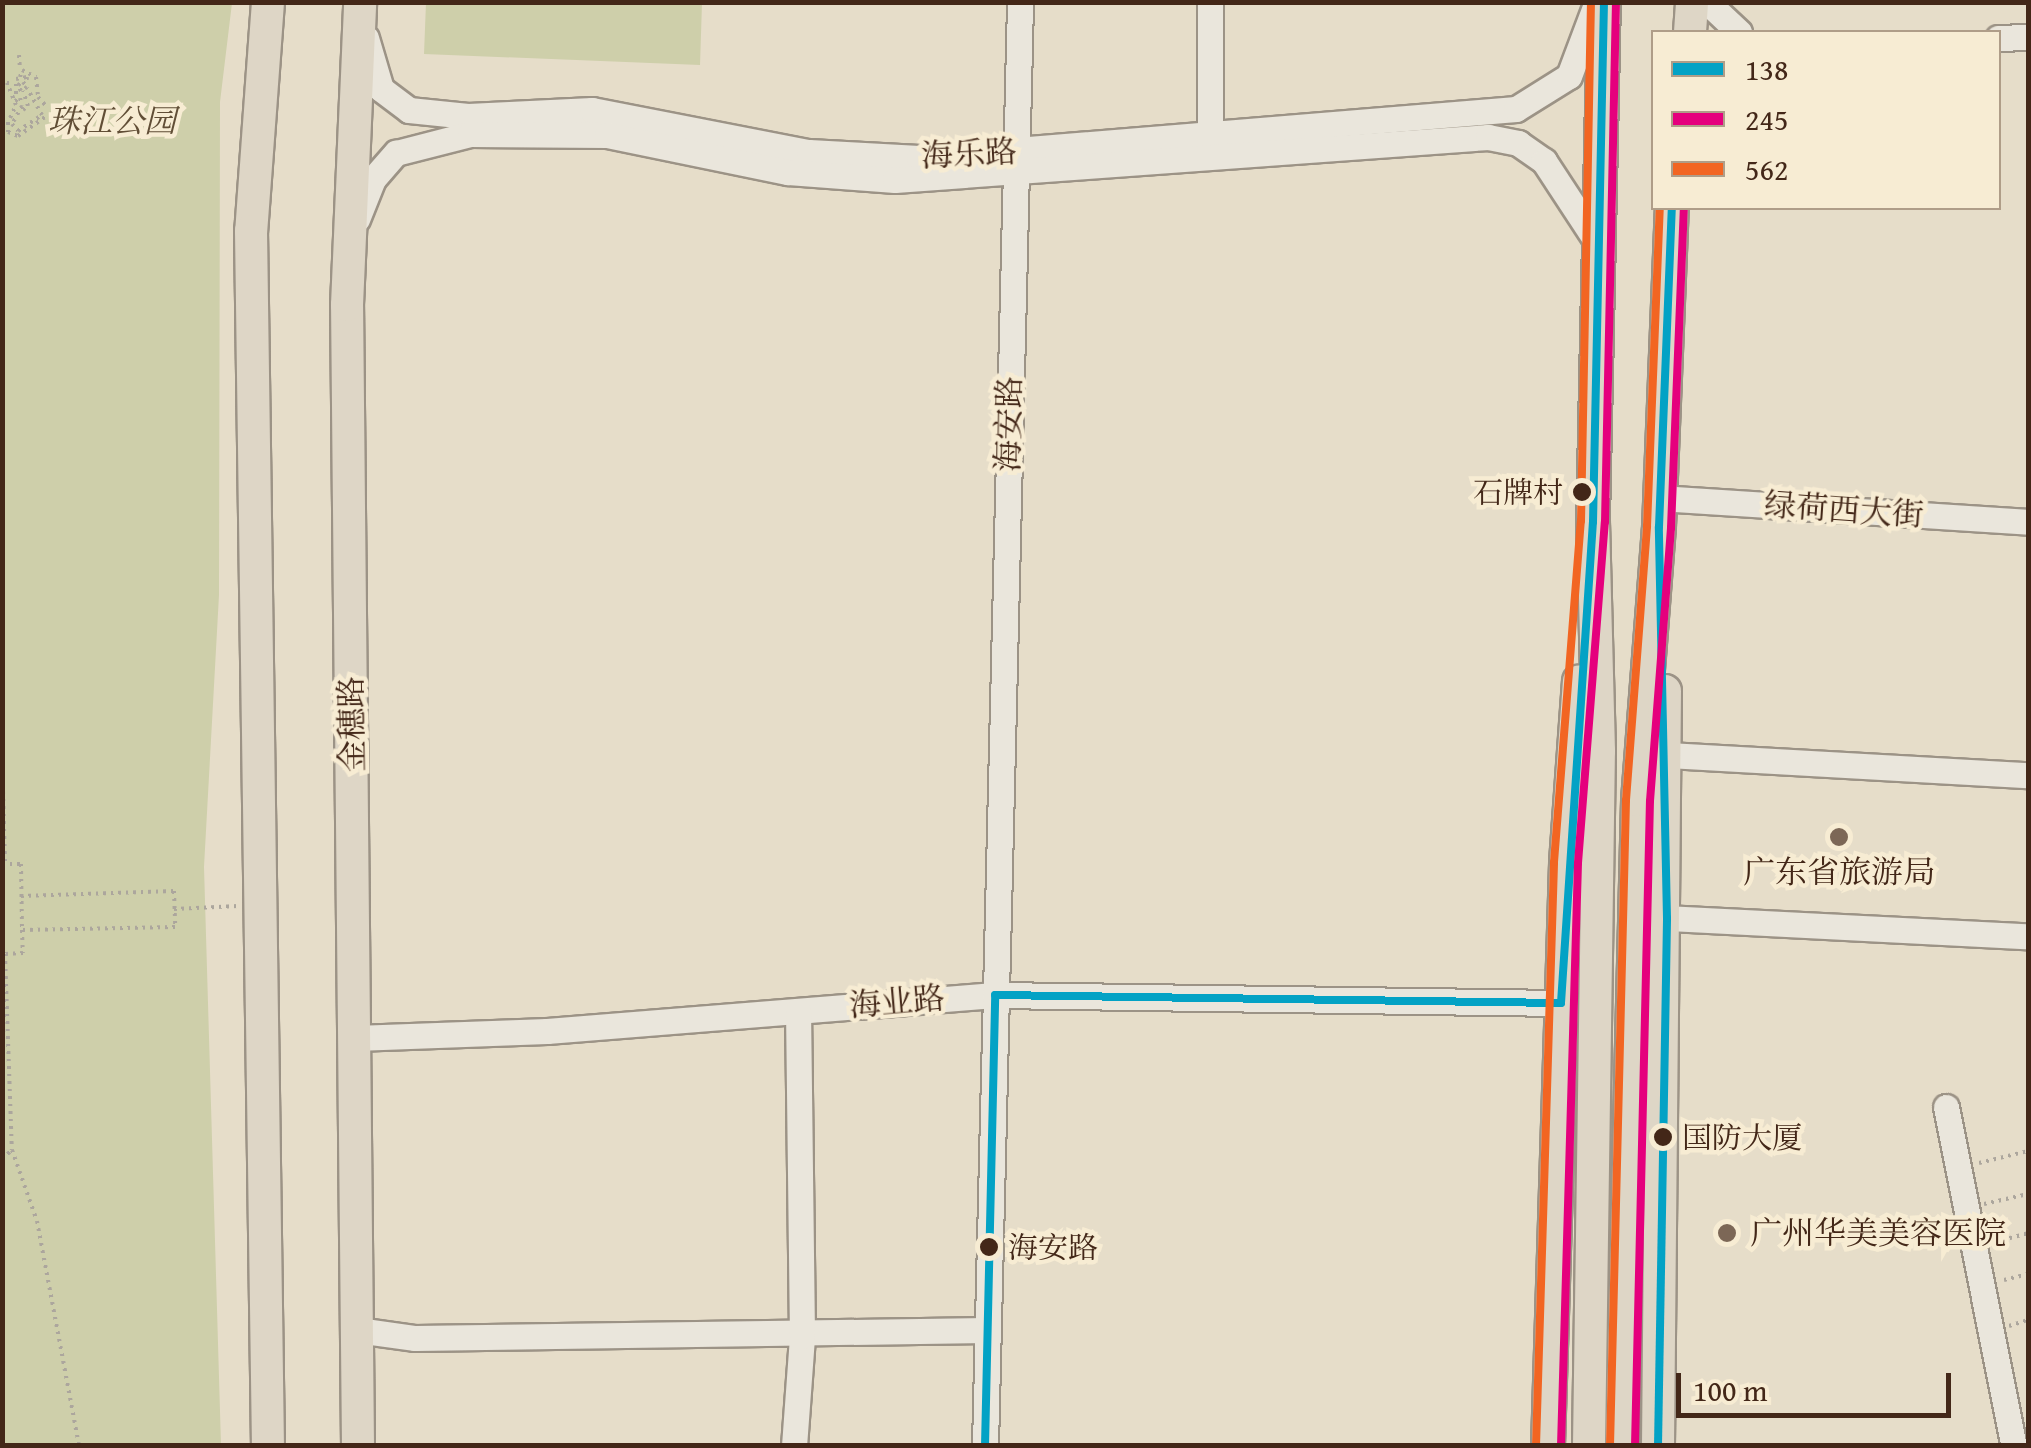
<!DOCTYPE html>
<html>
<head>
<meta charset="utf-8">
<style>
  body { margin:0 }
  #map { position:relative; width:2031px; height:1448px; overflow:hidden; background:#e6ddc9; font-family:"Gentium Book Plus","Noto Serif SC",serif }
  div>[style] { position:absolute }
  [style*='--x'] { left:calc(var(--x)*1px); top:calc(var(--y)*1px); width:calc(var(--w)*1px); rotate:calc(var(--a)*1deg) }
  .green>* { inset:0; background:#cecfaa }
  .path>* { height:4px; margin-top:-2px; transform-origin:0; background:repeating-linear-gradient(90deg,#aca69d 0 2.5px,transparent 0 7.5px) }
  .roads { filter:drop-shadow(2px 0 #9c9386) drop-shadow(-2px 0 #9c9386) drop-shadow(0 2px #9c9386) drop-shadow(0 -2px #9c9386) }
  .minor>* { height:25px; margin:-12.5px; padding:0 12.5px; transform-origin:12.5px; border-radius:12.5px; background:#eae6dc }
  .major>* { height:32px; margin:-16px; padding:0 16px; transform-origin:16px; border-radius:16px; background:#ded6c6 }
  .bus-1>* { height:8px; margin:-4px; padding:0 4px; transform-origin:4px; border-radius:4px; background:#03a2c5 }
  .bus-2>* { height:8px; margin:-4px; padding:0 4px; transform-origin:4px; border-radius:4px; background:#e5007d }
  .bus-3>* { height:8px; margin:-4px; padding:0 4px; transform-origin:4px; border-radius:4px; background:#f26522 }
  .dots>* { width:28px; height:28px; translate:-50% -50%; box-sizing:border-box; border:5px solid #f7ecd3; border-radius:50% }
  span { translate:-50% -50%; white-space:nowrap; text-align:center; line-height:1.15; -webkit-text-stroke:9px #f7ecd3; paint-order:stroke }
  .bus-label { font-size:30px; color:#432718 }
  .right { translate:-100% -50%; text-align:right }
  .left { translate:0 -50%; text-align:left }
  .park-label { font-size:32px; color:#614e36; font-style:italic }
  .street-label { font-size:32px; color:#432718 }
  .poi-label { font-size:32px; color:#432718 }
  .frame { position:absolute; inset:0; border:5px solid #432718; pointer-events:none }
  .legend { position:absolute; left:1651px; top:30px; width:350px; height:180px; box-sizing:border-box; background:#f7ecd3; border:2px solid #af9d88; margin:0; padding:12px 18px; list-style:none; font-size:30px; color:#432718 }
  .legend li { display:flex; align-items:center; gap:20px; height:50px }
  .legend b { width:50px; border:2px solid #af9d88 }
  .scale { position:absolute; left:1676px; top:1373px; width:275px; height:45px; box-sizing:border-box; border:5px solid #432718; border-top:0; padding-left:12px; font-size:30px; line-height:35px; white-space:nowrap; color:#432718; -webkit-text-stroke:8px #f7ecd3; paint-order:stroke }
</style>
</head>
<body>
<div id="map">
  <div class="green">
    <i style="clip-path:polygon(2px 3px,232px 3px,220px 102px,219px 595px,204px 867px,221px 1445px,3px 1445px)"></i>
    <i style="clip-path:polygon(426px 3px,702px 3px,700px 65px,424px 54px)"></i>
  </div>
  <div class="path">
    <i style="--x:2;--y:55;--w:3;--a:0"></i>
    <i style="--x:19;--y:55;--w:15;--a:86"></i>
    <i style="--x:20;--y:77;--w:7;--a:-74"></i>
    <i style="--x:22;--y:70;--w:16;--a:27"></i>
    <i style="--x:36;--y:77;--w:20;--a:84"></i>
    <i style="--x:38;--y:97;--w:13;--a:48"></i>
    <i style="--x:23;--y:82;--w:6;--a:51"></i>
    <i style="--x:27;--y:87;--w:7;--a:146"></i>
    <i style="--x:21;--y:91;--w:7;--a:-117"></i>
    <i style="--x:18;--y:85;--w:6;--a:-31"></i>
    <i style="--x:16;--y:94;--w:15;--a:-90"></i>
    <i style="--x:16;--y:79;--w:11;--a:-10"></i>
    <i style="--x:27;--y:77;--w:7;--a:98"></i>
    <i style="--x:15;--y:101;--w:6;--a:-31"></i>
    <i style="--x:20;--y:98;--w:8;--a:76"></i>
    <i style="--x:22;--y:106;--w:21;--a:119"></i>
    <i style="--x:12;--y:124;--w:9;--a:49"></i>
    <i style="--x:18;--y:131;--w:29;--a:-34"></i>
    <i style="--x:42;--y:115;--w:31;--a:-119"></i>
    <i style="--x:23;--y:110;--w:6;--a:-39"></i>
    <i style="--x:28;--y:106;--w:16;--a:-108"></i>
    <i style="--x:10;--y:118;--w:14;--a:-65"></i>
    <i style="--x:16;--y:105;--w:24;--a:-112"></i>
    <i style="--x:7;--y:83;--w:6;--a:0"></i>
    <i style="--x:8;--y:122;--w:10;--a:90"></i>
    <i style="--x:8;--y:132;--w:11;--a:22"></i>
    <i style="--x:18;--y:136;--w:35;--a:-35"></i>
    <i style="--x:2;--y:754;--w:110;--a:88.4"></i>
    <i style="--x:2;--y:864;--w:19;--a:0"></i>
    <i style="--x:21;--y:864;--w:66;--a:89.1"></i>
    <i style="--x:22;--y:930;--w:23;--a:88"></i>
    <i style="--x:23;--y:953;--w:18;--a:177"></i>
    <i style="--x:21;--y:896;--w:153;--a:-1.9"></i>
    <i style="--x:174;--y:891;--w:36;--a:88"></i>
    <i style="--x:175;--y:927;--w:153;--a:178.9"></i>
    <i style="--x:174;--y:909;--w:64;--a:-2.7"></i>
    <i style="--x:5;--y:954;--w:196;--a:88"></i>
    <i style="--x:12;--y:1150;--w:75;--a:70.6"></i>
    <i style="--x:37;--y:1221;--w:229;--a:79.4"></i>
    <i style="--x:2;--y:1159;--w:13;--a:-42"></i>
    <i style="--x:1979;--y:1163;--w:50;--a:-13.8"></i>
    <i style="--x:1984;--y:1204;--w:45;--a:-12.8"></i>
    <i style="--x:1995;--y:1242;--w:34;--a:-15"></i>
    <i style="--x:2004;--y:1280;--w:25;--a:-14"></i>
    <i style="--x:2009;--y:1326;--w:20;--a:-18"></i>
  </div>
  <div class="roads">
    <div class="minor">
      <i style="--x:1707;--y:2;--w:44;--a:43.2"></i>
      <i style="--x:366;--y:38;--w:53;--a:73.6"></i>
      <i style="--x:381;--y:89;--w:35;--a:37"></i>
      <i style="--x:409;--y:110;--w:59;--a:5.8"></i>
      <i style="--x:468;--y:116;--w:124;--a:-2.8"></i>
      <i style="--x:592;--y:110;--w:221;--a:11"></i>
      <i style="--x:809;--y:152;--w:110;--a:3.1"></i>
      <i style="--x:919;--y:158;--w:599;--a:-4.69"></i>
      <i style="--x:1516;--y:109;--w:62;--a:-31.9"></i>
      <i style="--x:1569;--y:76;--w:74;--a:-69.4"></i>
      <i style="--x:1998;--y:38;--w:30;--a:-2"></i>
      <i style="--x:1210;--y:136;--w:134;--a:-90"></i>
      <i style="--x:357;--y:219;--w:43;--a:-68.2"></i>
      <i style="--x:373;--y:179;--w:35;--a:-49"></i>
      <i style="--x:396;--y:153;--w:76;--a:-14.4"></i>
      <i style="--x:470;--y:134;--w:137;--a:0.4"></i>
      <i style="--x:607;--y:135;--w:185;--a:11.6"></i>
      <i style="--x:788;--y:172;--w:107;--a:4.3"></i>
      <i style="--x:895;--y:180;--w:595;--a:-4.15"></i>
      <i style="--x:1488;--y:137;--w:31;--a:11"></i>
      <i style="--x:1518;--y:143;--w:32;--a:35"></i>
      <i style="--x:1544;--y:161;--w:97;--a:56.8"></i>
      <i style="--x:1660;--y:498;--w:369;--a:3.7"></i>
      <i style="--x:1667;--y:755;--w:362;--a:3.2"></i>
      <i style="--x:1667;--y:918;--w:361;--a:2.9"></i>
      <i style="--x:355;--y:1038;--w:192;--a:-2.1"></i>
      <i style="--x:547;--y:1031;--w:449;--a:-4.6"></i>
      <i style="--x:995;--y:995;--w:566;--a:0.81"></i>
      <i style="--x:1946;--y:1107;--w:346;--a:78.7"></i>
      <i style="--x:357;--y:1330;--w:59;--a:7.9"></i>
      <i style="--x:415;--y:1338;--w:572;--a:-0.8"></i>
      <i style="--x:794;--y:1446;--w:110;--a:-85.8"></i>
      <i style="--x:802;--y:1336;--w:325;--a:-90.7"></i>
      <i style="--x:985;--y:1446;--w:1444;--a:-88.61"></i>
    </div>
    <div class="major">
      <i style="--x:268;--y:2;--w:230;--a:94.2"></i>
      <i style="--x:251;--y:231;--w:1215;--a:89.2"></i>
      <i style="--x:1690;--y:32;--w:30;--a:-86"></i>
      <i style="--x:358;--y:1446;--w:1141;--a:-90.55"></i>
      <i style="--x:347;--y:305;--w:303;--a:-87.5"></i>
      <i style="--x:1548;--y:1446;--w:584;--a:-88.23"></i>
      <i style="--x:1566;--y:862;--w:181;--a:-85.9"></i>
      <i style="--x:1589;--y:1446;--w:695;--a:-89.18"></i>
      <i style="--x:1599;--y:751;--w:229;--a:-91.5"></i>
      <i style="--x:1593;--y:522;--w:520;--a:-88.79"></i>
      <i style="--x:1622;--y:1446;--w:646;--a:-88.58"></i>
      <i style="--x:1638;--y:800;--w:274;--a:-85.6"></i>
      <i style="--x:1659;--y:527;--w:319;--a:-87.7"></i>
      <i style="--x:1658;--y:1446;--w:755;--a:-89.47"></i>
    </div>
  </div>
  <div class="bus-1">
    <i style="--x:985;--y:1446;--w:451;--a:-88.7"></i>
    <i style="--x:995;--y:995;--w:566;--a:0.81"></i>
    <i style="--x:1561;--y:1003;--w:482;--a:-86.2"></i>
    <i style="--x:1593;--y:522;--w:520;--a:-88.79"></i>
    <i style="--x:1658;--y:1446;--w:528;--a:-89.02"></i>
    <i style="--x:1667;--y:918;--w:391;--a:-91.2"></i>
    <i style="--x:1659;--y:527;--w:319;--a:-87.7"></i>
  </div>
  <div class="bus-2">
    <i style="--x:1561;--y:1446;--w:583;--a:-88.33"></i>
    <i style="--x:1578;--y:863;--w:342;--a:-85.5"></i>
    <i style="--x:1605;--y:522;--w:520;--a:-88.79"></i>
    <i style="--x:1635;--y:1446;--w:645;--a:-88.67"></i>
    <i style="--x:1650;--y:801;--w:274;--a:-85.6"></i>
    <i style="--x:1671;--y:528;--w:319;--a:-87.7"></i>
  </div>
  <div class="bus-3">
    <i style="--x:1536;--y:1446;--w:584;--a:-88.23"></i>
    <i style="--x:1554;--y:862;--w:342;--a:-85.5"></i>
    <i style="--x:1581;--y:521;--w:519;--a:-88.9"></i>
    <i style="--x:1610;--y:1446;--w:646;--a:-88.58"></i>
    <i style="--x:1626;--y:800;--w:275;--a:-85.6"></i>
    <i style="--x:1647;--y:526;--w:318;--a:-87.7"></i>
  </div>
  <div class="dots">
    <i style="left:1582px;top:492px;background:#432718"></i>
    <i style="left:1839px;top:837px;background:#7c6756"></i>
    <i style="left:1663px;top:1137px;background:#432718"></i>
    <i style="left:1727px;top:1233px;background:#7c6756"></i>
    <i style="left:989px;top:1247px;background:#432718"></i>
  </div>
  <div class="bus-label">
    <span class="right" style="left:1563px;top:492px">石牌村</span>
    <span class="left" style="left:1682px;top:1137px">国防大厦</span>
    <span class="left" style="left:1008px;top:1247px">海安路</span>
  </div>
  <div class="park-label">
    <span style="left:112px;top:121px">珠江公园</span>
  </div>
  <div class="street-label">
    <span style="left:969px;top:154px;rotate:-3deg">海乐路</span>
    <span style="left:1009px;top:424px;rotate:-89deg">海安路</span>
    <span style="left:1844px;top:510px;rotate:4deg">绿荷西大街</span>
    <span style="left:352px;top:724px;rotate:-91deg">金穗路</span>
    <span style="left:897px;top:1002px;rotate:-5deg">海业路</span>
  </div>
  <div class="poi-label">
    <span style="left:1839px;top:872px">广东省旅游局</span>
    <span class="left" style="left:1750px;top:1233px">广州华美美容医院</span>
  </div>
  <div class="frame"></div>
  <ul class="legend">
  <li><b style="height:12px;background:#03a2c5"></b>138</li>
  <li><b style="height:12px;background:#e5007d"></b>245</li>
  <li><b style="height:12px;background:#f26522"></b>562</li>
  </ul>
  <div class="scale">100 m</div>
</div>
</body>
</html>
